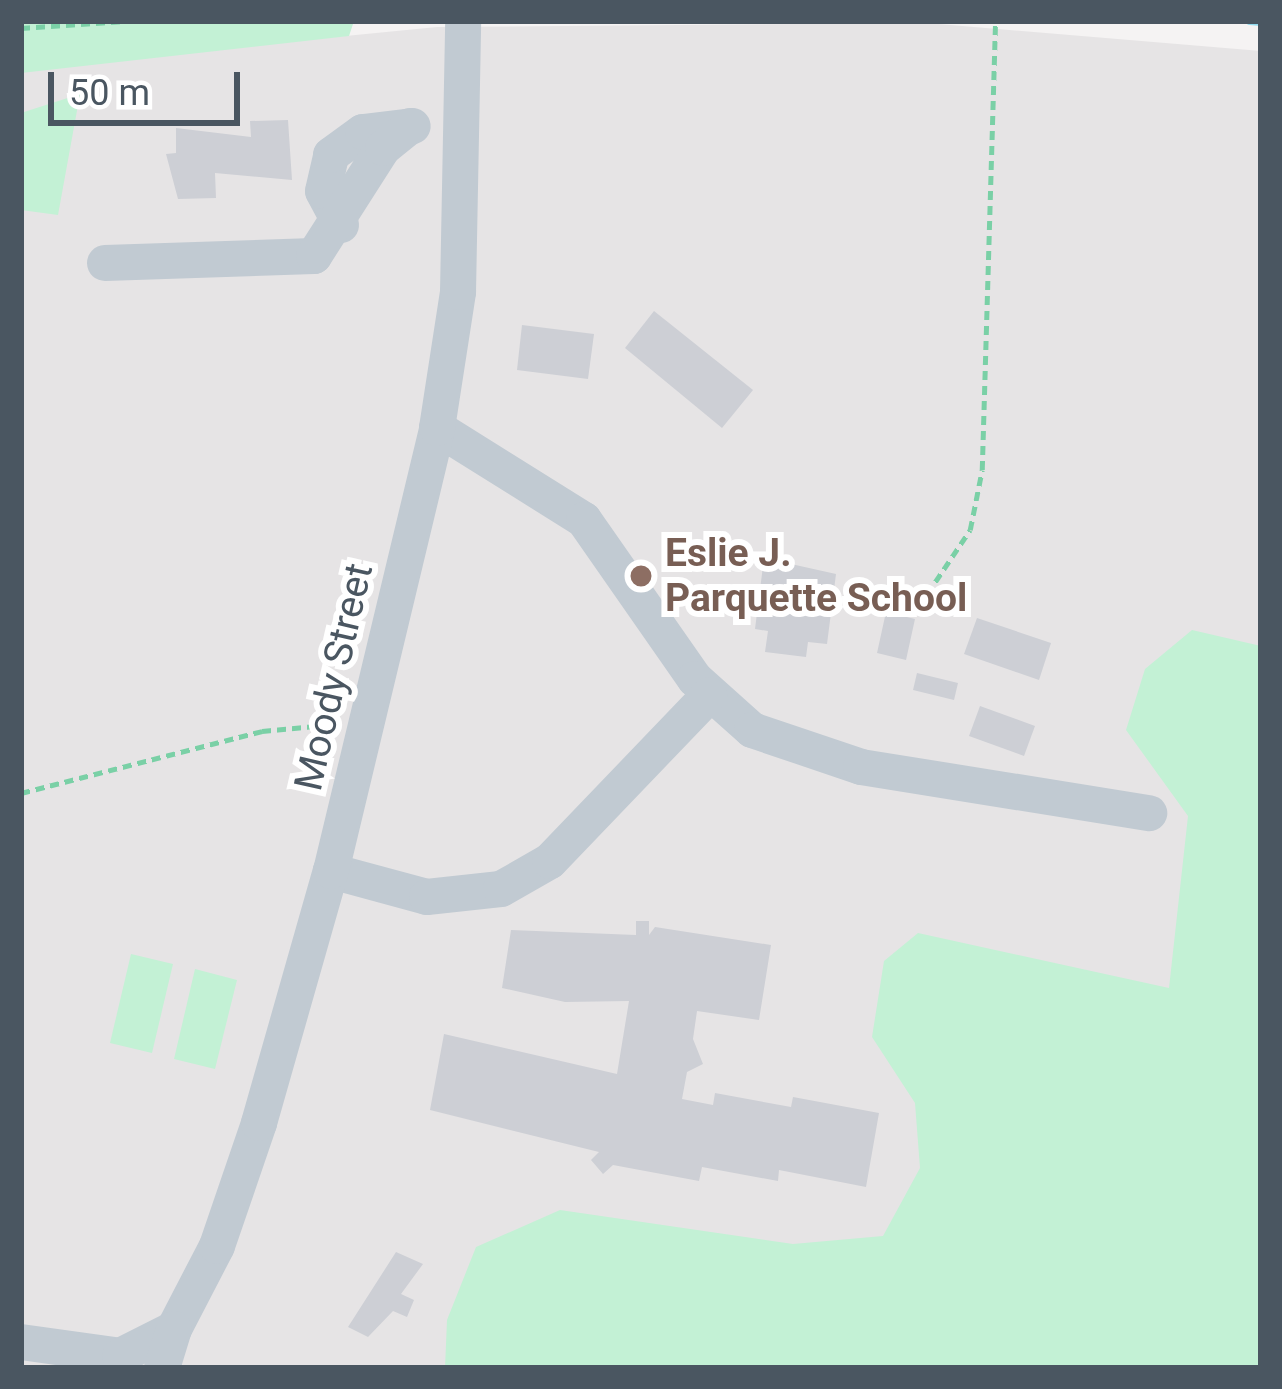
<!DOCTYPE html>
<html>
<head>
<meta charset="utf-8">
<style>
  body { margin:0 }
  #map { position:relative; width:1282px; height:1389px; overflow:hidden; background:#f5f3f3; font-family:Roboto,sans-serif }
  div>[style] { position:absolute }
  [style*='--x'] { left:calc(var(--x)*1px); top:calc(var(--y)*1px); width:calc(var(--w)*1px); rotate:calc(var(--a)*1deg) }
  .education>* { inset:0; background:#e6e4e5 }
  .green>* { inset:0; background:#c3f1d5 }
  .stream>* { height:8px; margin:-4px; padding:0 4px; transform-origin:4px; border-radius:4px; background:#90daee }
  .building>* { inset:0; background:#cdcfd5 }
  .path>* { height:4.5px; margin-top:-2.25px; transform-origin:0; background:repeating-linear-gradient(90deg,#7ad0a6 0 9px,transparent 0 15px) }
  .minor>* { height:36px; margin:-18px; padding:0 18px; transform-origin:18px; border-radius:18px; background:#c1cad2 }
  .dots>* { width:33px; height:33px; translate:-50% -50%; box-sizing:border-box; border:6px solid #fff; border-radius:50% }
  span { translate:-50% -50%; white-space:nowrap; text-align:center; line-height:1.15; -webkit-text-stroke:12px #fff; paint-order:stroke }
  .education-label { font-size:39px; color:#785e54; font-weight:700 }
  .left { translate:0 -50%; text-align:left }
  .street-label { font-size:39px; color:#4a5661 }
  .frame { position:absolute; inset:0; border:24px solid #4a5661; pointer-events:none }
  .scale { position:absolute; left:48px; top:72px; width:192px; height:54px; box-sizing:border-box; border:6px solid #4a5661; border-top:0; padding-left:15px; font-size:36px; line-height:42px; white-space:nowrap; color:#4a5661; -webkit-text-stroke:9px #fff; paint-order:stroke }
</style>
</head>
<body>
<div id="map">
  <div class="education">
    <i style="clip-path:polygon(927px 23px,1261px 51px,1261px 1084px,928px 1368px,21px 1368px,21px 68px,437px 27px)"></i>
  </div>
  <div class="green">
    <i style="clip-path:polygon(21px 21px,354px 21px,349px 36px,21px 73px)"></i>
    <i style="clip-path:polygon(80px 94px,58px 215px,21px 210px,21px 113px)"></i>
    <i style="clip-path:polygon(1192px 630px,1261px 646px,1261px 1368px,445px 1368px,447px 1320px,476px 1247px,560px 1210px,793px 1244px,883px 1236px,920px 1168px,915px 1103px,872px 1037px,884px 961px,918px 933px,1169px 988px,1188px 816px,1126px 730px,1145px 669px)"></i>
    <i style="clip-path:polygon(131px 954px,173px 964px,152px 1053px,110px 1043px)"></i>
    <i style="clip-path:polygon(195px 969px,237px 980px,215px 1069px,174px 1059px)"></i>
  </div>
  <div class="stream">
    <i style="--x:1250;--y:21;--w:11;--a:5"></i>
  </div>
  <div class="building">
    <i style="clip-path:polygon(288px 120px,292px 180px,215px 173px,216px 198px,178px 199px,166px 154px,176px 153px,176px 128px,251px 137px,250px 121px)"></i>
    <i style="clip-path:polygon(654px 311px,753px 390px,722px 428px,625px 348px)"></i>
    <i style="clip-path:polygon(522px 325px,594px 334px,588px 379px,517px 370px)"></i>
    <i style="clip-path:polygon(764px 558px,836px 574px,827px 644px,808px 642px,806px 657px,765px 652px,768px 631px,755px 629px)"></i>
    <i style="clip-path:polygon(886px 612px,915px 619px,906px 660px,877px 653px)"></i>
    <i style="clip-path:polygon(977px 618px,1051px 643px,1039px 680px,964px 654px)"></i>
    <i style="clip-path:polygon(917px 673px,958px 683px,954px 700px,913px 690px)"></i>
    <i style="clip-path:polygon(980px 706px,1035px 726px,1024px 756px,969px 736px)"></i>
    <i style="clip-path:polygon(636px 921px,649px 921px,649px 935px,655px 927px,771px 945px,759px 1020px,697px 1011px,693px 1039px,703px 1064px,687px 1072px,682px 1099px,713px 1105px,715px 1093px,791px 1107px,793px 1097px,879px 1113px,866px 1187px,779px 1170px,778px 1181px,702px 1167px,699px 1181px,613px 1165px,603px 1174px,591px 1160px,599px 1152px,430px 1110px,444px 1034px,617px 1074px,629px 1001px,565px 1002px,502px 988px,511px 930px,636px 935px)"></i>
    <i style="clip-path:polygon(396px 1252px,423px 1264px,401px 1294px,414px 1300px,407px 1317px,393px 1311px,368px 1337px,348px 1327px)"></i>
  </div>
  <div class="path">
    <i style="--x:21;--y:28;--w:104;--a:-3.9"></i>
    <i style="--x:927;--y:594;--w:77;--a:-56.1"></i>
    <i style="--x:970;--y:530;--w:61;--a:-78.7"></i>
    <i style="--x:982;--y:470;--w:449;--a:-88.3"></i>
    <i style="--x:21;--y:793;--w:249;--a:-14.4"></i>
    <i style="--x:262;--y:731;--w:75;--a:-5.3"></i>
  </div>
  <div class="minor">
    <i style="--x:341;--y:225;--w:38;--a:-118"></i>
    <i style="--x:323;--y:191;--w:37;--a:-77"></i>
    <i style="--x:331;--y:155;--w:39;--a:-36"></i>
    <i style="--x:363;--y:132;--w:50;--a:-6.8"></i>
    <i style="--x:105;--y:263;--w:209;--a:-1.9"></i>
    <i style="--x:314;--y:256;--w:128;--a:-57.4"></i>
    <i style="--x:383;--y:148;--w:35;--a:-39"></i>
    <i style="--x:437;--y:428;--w:173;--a:32"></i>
    <i style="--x:584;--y:520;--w:194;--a:55.1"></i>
    <i style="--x:695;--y:679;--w:76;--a:41.8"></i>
    <i style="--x:752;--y:730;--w:115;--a:18.7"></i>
    <i style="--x:861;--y:767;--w:292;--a:9.1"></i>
    <i style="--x:331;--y:871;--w:99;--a:15.2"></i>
    <i style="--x:427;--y:897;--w:74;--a:-6.2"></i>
    <i style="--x:501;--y:889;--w:56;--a:-29.7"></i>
    <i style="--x:550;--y:861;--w:230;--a:-46.2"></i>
    <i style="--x:174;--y:1329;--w:93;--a:-62.6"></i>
    <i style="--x:217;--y:1246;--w:130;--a:-71.1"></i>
    <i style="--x:259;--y:1123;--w:262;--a:-74.1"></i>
    <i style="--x:331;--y:871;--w:456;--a:-76.5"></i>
    <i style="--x:437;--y:428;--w:138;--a:-81.2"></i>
    <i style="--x:458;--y:292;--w:271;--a:-88.9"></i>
    <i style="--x:21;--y:1342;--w:100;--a:8"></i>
    <i style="--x:120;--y:1356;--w:60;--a:-26.6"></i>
    <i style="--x:174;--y:1329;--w:41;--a:107.1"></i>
  </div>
  <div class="dots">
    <i style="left:641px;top:576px;background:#8d6e63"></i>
  </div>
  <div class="education-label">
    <span class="left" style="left:665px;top:576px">Eslie J.<br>Parquette School</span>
  </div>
  <div class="street-label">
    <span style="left:334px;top:677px;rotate:-77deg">Moody Street</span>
  </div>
  <div class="frame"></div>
  <div class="scale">50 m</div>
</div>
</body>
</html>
